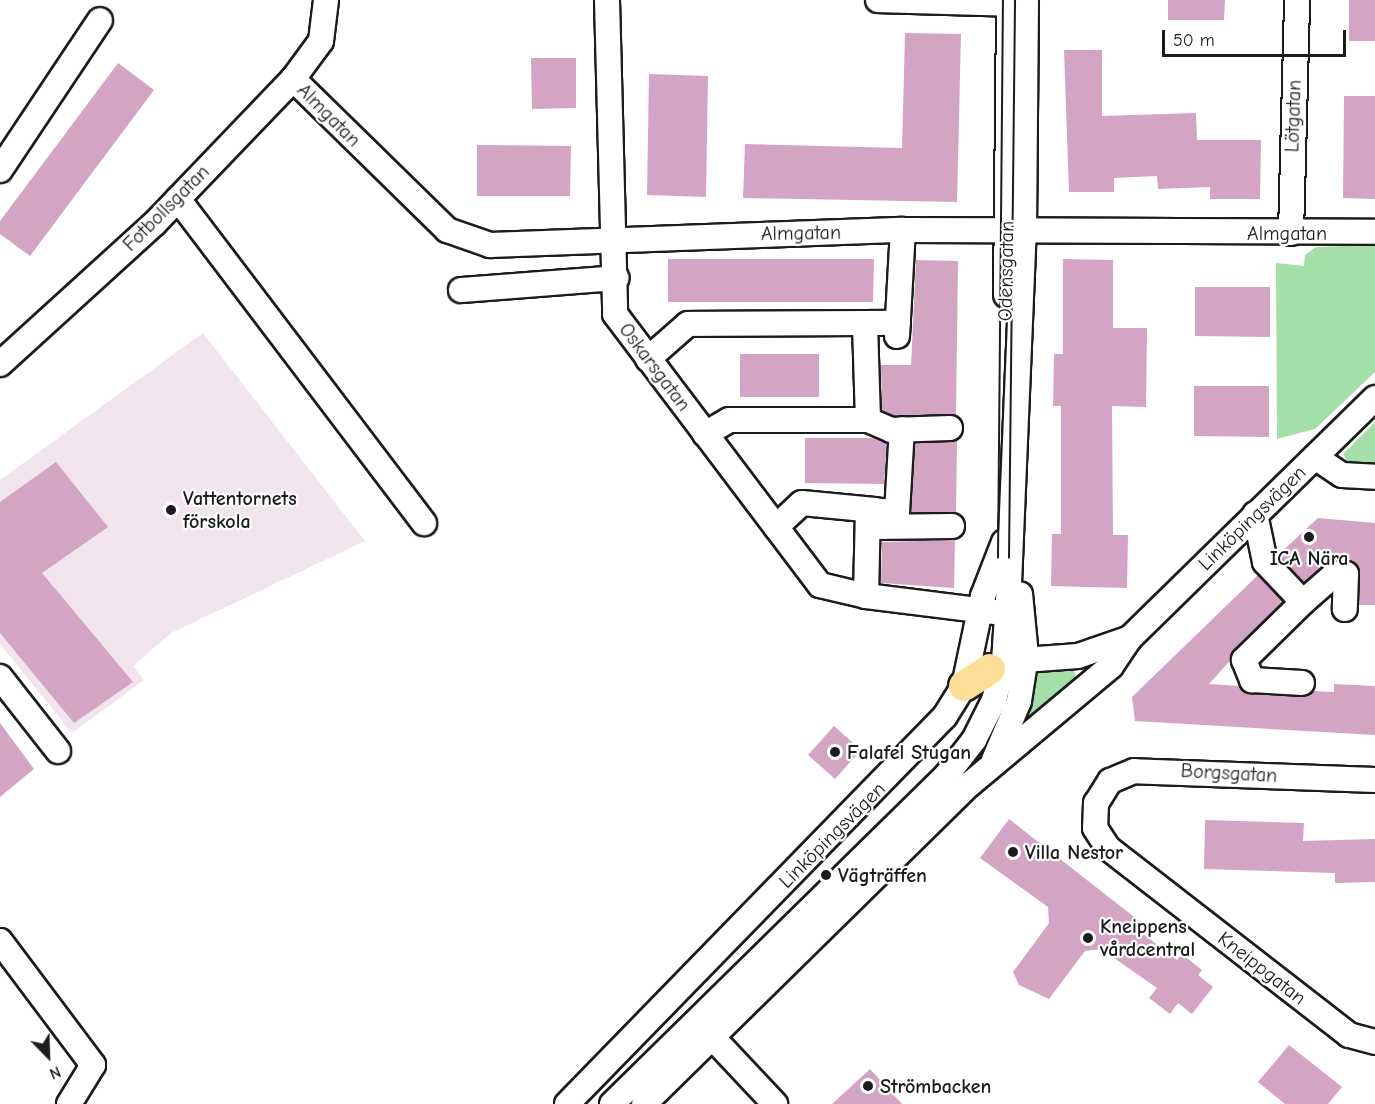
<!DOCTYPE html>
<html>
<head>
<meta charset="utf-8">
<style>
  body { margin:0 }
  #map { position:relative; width:1375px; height:1104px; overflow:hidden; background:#fff; font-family:"Comic Neue",sans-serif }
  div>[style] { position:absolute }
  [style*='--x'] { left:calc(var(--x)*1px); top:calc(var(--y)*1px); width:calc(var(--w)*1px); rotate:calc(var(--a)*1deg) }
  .built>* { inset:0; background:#f2e4ed }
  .green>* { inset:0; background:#a3dfa6 }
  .building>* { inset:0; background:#d4a4c4 }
  .roads { filter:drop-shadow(2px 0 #1c1c1c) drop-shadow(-2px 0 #1c1c1c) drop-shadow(0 2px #1c1c1c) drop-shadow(0 -2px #1c1c1c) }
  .minor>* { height:24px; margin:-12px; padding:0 12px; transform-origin:12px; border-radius:12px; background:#fff }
  .major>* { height:30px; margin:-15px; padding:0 15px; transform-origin:15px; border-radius:15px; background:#fcde96 }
  .tram>* { height:1.5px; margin:-0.75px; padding:0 0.75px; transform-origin:0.75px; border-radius:0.75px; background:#1c1c1c }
  .dots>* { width:16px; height:16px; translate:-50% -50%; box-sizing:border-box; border:3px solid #fff; border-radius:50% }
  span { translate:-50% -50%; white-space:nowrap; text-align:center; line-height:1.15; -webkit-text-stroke:4.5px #fff; paint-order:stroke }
  .street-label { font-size:20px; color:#1c1c1c }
  .poi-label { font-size:20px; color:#1c1c1c; font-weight:700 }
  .left { translate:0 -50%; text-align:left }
  .north { position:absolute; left:18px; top:1026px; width:60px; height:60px; -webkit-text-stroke:4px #fff; paint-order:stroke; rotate:157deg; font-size:16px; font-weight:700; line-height:24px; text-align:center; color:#1c1c1c }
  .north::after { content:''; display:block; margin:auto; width:21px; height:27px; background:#1c1c1c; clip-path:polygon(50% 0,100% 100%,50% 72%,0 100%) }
  .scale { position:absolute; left:1162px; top:30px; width:184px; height:27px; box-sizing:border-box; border:3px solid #1c1c1c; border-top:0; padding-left:8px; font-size:18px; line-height:21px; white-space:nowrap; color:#1c1c1c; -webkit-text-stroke:4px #fff; paint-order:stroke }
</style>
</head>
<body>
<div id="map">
  <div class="built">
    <i style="clip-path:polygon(203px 333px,365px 541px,171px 633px,133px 666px,144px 680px,72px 733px,0 644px,0 480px)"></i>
  </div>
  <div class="green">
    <i style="clip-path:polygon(1375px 245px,1375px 372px,1315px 429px,1277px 439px,1276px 263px,1304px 266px,1305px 255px,1316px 247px)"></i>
    <i style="clip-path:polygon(1375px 422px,1375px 463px,1347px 461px,1343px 454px)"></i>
    <i style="clip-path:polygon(1072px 667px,1078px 682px,1029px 721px,1024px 719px,1033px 670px)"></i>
  </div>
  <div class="building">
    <i style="clip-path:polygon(1168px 0,1225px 0,1224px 20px,1168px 20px)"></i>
    <i style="clip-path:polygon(1349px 0,1375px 0,1375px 41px,1349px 41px)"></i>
    <i style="clip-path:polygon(905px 33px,961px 34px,957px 202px,743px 198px,745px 144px,902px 148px)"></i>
    <i style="clip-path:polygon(1064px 50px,1102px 50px,1102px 116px,1196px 113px,1197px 140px,1261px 140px,1260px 199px,1210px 199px,1210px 187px,1158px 189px,1157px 176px,1114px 178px,1114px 192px,1069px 192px)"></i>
    <i style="clip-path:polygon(531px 58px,576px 58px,576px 108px,532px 109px)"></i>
    <i style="clip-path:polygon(118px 63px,154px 90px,30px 256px,0 234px,0 221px)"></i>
    <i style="clip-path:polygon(649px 74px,708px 76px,706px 197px,647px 195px)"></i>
    <i style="clip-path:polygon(1344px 96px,1375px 96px,1375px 199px,1343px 198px)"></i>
    <i style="clip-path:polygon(477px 145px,571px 146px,570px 196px,477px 196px)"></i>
    <i style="clip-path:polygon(668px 259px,874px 259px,873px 302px,668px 302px)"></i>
    <i style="clip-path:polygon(1063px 259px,1113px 260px,1113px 328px,1147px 328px,1146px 407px,1112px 406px,1113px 535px,1128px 535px,1127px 588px,1051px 586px,1052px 534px,1061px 534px,1061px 406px,1053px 406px,1054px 354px,1063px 354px)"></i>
    <i style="clip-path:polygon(916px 260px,958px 261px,956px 415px,894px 416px,882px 411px,881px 365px,911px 365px)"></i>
    <i style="clip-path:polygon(1195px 287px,1270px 287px,1270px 337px,1195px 336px)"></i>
    <i style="clip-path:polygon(740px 354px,819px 354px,819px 397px,740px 397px)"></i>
    <i style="clip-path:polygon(1194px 386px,1269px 386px,1269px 437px,1194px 436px)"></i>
    <i style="clip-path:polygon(805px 438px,873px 438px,887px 443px,884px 484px,805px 483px)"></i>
    <i style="clip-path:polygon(957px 440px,956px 513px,911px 512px,915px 443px)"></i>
    <i style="clip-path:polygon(56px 462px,108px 527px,42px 573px,133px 682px,74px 723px,0 633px,0 502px)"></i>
    <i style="clip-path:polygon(1318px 518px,1375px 523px,1375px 605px,1359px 605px,1360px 574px,1353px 561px,1326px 563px,1304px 582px,1278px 555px)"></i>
    <i style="clip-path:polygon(955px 540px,954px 588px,881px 583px,882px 542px)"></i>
    <i style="clip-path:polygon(1258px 575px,1283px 602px,1209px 684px,1239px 686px,1251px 694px,1301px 697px,1314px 691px,1334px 692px,1334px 684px,1375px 686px,1375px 735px,1135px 721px,1132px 697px)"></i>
    <i style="clip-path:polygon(0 723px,34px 769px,0 797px)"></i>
    <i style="clip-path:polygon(834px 726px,861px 750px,835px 779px,808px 755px)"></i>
    <i style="clip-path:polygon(1009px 819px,1147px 927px,1142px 933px,1177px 960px,1182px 954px,1202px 970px,1198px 975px,1213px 987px,1192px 1014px,1178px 1003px,1170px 1014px,1149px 998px,1157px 988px,1101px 949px,1085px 951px,1049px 999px,1019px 985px,1013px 972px,1049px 923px,1048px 907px,980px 858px)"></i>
    <i style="clip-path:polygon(1205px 820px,1304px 823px,1303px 841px,1375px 839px,1375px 882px,1335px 883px,1335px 873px,1204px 869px)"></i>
    <i style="clip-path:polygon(1289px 1045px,1342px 1087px,1328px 1104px,1285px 1104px,1258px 1082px)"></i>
    <i style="clip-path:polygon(870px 1069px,902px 1104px,832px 1104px)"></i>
  </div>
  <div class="roads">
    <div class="minor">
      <i style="--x:607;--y:0;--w:314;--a:88.5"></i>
      <i style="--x:615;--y:314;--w:340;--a:52.9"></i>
      <i style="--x:820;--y:585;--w:47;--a:13.4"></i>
      <i style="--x:866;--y:596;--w:86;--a:-88.7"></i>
      <i style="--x:868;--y:510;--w:29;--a:4"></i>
      <i style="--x:897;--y:512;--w:83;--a:-86.6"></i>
      <i style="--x:878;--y:0;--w:146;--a:1.6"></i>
      <i style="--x:293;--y:79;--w:216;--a:44.4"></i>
      <i style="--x:447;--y:230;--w:46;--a:19.2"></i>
      <i style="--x:490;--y:245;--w:413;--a:-2.1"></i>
      <i style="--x:903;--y:230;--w:472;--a:0.2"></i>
      <i style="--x:0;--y:170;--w:180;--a:-56.3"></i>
      <i style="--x:178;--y:199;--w:407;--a:52.8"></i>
      <i style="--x:1291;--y:233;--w:233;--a:-88.5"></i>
      <i style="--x:461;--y:290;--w:156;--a:-4.4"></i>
      <i style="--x:1006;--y:295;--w:295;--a:-89.4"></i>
      <i style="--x:897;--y:336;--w:106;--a:-86.8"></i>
      <i style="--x:648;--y:359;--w:53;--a:-41.2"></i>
      <i style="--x:688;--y:324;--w:210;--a:-0.3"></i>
      <i style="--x:0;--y:364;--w:208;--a:-42.3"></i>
      <i style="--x:154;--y:224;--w:201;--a:-46.2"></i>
      <i style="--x:293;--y:79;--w:47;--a:-53.6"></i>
      <i style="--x:321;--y:41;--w:41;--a:-83"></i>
      <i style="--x:868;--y:420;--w:25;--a:23"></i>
      <i style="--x:891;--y:430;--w:59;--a:-1.9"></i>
      <i style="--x:705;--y:434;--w:28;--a:-30"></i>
      <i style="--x:729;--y:420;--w:139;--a:0"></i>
      <i style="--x:868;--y:420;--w:97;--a:-91.8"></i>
      <i style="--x:1315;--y:457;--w:32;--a:34"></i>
      <i style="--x:1342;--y:475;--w:33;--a:3"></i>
      <i style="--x:1255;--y:514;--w:49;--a:78.2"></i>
      <i style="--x:1265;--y:562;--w:55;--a:46.5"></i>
      <i style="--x:1303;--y:602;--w:83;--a:135.5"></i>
      <i style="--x:1244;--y:660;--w:22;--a:68"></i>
      <i style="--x:1252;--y:680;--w:50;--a:3.4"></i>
      <i style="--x:776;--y:527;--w:35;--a:-43"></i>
      <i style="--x:802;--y:503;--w:73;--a:5.5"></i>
      <i style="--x:873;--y:527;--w:79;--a:-0.7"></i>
      <i style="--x:866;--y:596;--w:130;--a:7.1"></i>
      <i style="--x:1303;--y:602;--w:43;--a:-41.2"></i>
      <i style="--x:1335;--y:574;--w:11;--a:0"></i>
      <i style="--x:1346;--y:574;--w:35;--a:92"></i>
      <i style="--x:1011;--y:661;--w:67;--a:-4.3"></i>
      <i style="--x:1078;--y:656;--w:55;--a:-19.1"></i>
      <i style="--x:0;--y:677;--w:94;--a:51.9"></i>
      <i style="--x:994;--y:760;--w:64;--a:-67"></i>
      <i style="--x:1019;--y:701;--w:46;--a:-81.2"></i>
      <i style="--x:1026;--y:656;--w:62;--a:-95.5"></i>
      <i style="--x:1375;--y:780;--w:241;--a:-177.9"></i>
      <i style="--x:1134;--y:771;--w:26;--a:157"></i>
      <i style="--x:1110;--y:781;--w:26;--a:122"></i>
      <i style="--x:1096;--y:803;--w:25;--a:92"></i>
      <i style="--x:1095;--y:828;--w:24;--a:57"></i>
      <i style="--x:1108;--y:848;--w:305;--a:37.8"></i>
      <i style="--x:1349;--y:1035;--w:27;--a:15"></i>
      <i style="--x:0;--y:941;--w:155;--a:53.1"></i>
      <i style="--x:93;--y:1065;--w:46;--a:121.6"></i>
      <i style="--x:713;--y:1038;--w:91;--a:46.8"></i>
      <i style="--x:567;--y:1104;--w:542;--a:-45.75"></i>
      <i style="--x:945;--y:716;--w:36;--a:-58"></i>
      <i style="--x:964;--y:686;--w:92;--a:-78.1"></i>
      <i style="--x:983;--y:596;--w:58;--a:-68.7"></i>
      <i style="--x:612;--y:1104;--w:468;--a:-44.5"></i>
      <i style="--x:946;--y:776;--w:46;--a:-52.1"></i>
      <i style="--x:974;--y:740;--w:45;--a:-63.4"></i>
      <i style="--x:994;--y:700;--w:39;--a:-75"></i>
      <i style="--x:1004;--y:662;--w:78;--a:-86.3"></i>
      <i style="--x:1009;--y:584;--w:353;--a:-87.6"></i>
      <i style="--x:1024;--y:231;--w:231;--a:-89.5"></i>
      <i style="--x:644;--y:1104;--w:457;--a:-44.5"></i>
      <i style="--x:970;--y:784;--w:184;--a:-39.9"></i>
      <i style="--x:1111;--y:666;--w:34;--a:-56"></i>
      <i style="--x:1130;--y:638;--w:343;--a:-44.4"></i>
    </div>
    <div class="major">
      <i style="--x:964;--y:686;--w:31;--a:-33"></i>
    </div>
  </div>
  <div class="tram">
    <i style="--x:998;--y:558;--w:558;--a:-89.49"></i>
    <i style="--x:1009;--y:558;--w:558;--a:-89.38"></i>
  </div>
  <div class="dots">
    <i style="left:171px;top:510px;background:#1c1c1c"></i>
    <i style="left:1309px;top:537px;background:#1c1c1c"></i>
    <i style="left:835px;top:752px;background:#1c1c1c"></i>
    <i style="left:1013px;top:852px;background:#1c1c1c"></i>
    <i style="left:826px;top:875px;background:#1c1c1c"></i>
    <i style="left:1088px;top:938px;background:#1c1c1c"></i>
    <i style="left:868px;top:1086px;background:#1c1c1c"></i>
  </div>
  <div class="street-label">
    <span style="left:329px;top:115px;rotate:45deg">Almgatan</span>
    <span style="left:1293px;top:116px;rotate:-88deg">Lötgatan</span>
    <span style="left:166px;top:208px;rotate:-45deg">Fotbollsgatan</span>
    <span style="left:801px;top:233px;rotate:-1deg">Almgatan</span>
    <span style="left:1287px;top:233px">Almgatan</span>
    <span style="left:1006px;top:271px;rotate:-89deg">Odensgatan</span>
    <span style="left:655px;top:367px;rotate:53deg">Oskarsgatan</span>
    <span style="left:1252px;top:518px;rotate:-44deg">Linköpingsvägen</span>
    <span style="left:1229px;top:773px;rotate:3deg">Borgsgatan</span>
    <span style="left:832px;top:835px;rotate:-45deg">Linköpingsvägen</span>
    <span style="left:1262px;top:968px;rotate:38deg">Kneippgatan</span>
  </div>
  <div class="poi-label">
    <span class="left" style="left:183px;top:510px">Vattentornets<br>förskola</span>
    <span style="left:1309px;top:558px">ICA Nära</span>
    <span class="left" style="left:847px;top:752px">Falafel Stugan</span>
    <span class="left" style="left:1025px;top:852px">Villa Nestor</span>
    <span class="left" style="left:838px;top:875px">Vägträffen</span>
    <span class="left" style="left:1100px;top:938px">Kneippens<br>vårdcentral</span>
    <span class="left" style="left:880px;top:1086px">Strömbacken</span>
  </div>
  <div class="north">N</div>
  <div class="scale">50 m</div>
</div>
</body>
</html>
